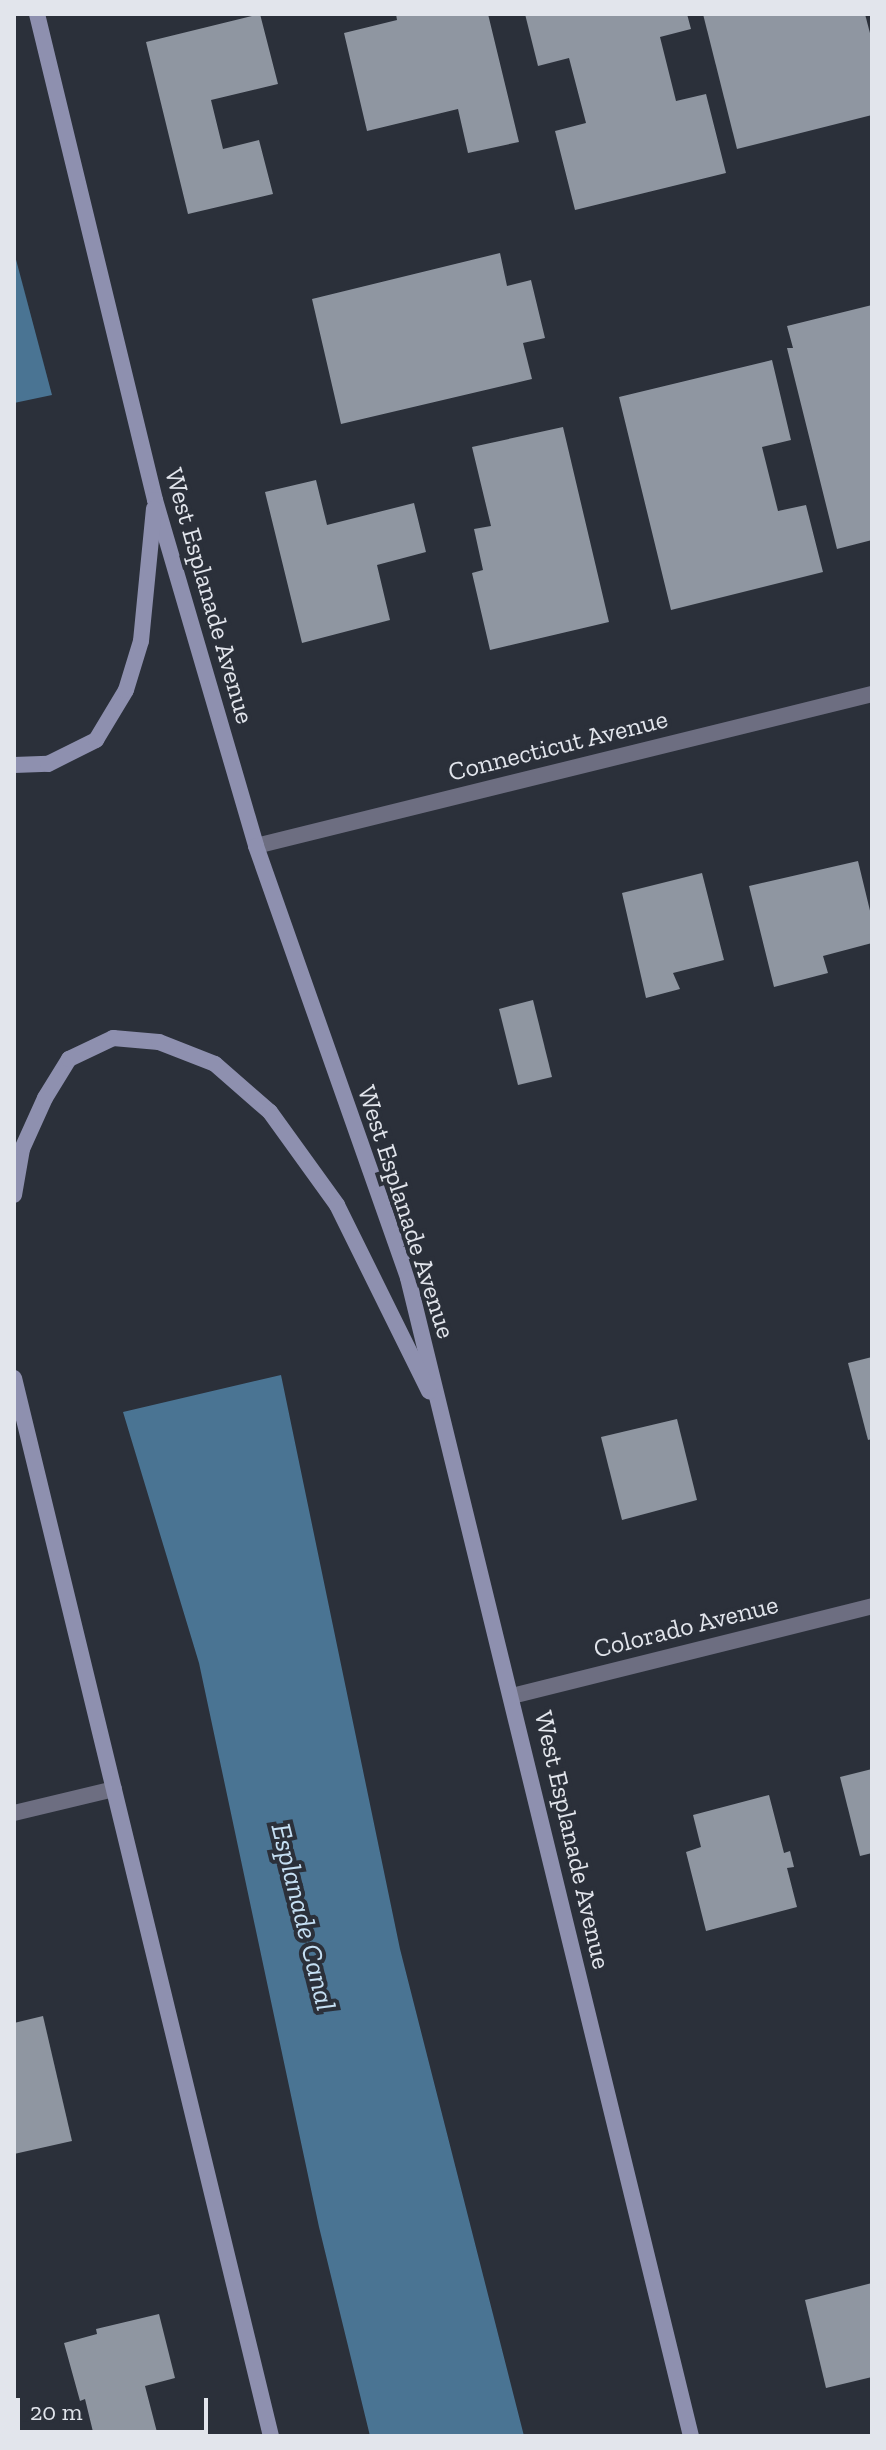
<!DOCTYPE html>
<html>
<head>
<meta charset="utf-8">
<style>
  body { margin:0 }
  #map { position:relative; width:886px; height:2450px; overflow:hidden; background:#2b303a; font-family:"Zilla Slab",serif }
  div>[style] { position:absolute }
  [style*='--x'] { left:calc(var(--x)*1px); top:calc(var(--y)*1px); width:calc(var(--w)*1px); rotate:calc(var(--a)*1deg) }
  .water>* { inset:0; background:#4a7493 }
  .building>* { inset:0; background:#8f96a1 }
  .minor>* { height:16px; margin:-8px; padding:0 8px; transform-origin:8px; border-radius:8px; background:#6d6e81 }
  .secondary>* { height:16px; margin:-8px; padding:0 8px; transform-origin:8px; border-radius:8px; background:#8e90af }
  span { translate:-50% -50%; white-space:nowrap; text-align:center; line-height:1.15; -webkit-text-stroke:8px #2b303a; paint-order:stroke }
  .street-label { font-size:26px; color:#e2e5ec }
  .water-label { font-size:28px; color:#c6e0f4; font-style:italic }
  .frame { position:absolute; inset:0; border:16px solid #e2e5ec; pointer-events:none }
  .scale { position:absolute; left:16px; top:2398px; width:192px; height:36px; box-sizing:border-box; border:4px solid #e2e5ec; border-top:0; padding-left:10px; font-size:24px; line-height:28px; white-space:nowrap; color:#e2e5ec; -webkit-text-stroke:6px #2b303a; paint-order:stroke }
</style>
</head>
<body>
<div id="map">
  <div class="water">
    <i style="clip-path:polygon(14px 252px,52px 395px,14px 403px)"></i>
    <i style="clip-path:polygon(281px 1375px,400px 1949px,524px 2436px,370px 2436px,319px 2227px,199px 1663px,123px 1412px)"></i>
  </div>
  <div class="building">
    <i style="clip-path:polygon(260px 14px,278px 84px,211px 100px,223px 149px,259px 140px,273px 194px,188px 214px,146px 42px)"></i>
    <i style="clip-path:polygon(396px 14px,488px 14px,519px 142px,468px 153px,458px 109px,367px 131px,344px 33px,397px 20px)"></i>
    <i style="clip-path:polygon(525px 14px,687px 14px,691px 29px,660px 37px,676px 101px,706px 94px,726px 173px,575px 210px,555px 131px,586px 123px,569px 58px,538px 66px)"></i>
    <i style="clip-path:polygon(703px 14px,865px 14px,872px 41px,872px 115px,737px 149px)"></i>
    <i style="clip-path:polygon(500px 253px,507px 286px,531px 280px,545px 338px,523px 343px,532px 379px,341px 424px,312px 299px)"></i>
    <i style="clip-path:polygon(872px 305px,872px 540px,837px 549px,787px 348px,793px 348px,787px 326px)"></i>
    <i style="clip-path:polygon(772px 360px,791px 440px,762px 447px,778px 511px,806px 505px,823px 572px,671px 610px,619px 397px)"></i>
    <i style="clip-path:polygon(563px 427px,609px 622px,490px 650px,472px 573px,483px 570px,474px 529px,491px 526px,472px 447px)"></i>
    <i style="clip-path:polygon(316px 480px,327px 525px,414px 503px,426px 552px,377px 565px,390px 620px,302px 643px,265px 492px)"></i>
    <i style="clip-path:polygon(858px 861px,872px 919px,872px 943px,823px 956px,828px 973px,774px 987px,749px 886px)"></i>
    <i style="clip-path:polygon(702px 873px,724px 960px,673px 973px,680px 989px,646px 998px,622px 893px)"></i>
    <i style="clip-path:polygon(533px 1000px,552px 1077px,518px 1085px,499px 1009px)"></i>
    <i style="clip-path:polygon(872px 1357px,872px 1439px,868px 1440px,848px 1363px)"></i>
    <i style="clip-path:polygon(677px 1419px,697px 1500px,622px 1520px,601px 1437px)"></i>
    <i style="clip-path:polygon(872px 1769px,872px 1853px,860px 1856px,840px 1777px)"></i>
    <i style="clip-path:polygon(769px 1795px,784px 1853px,790px 1851px,794px 1867px,787px 1868px,797px 1907px,706px 1931px,686px 1852px,701px 1847px,693px 1815px)"></i>
    <i style="clip-path:polygon(43px 2016px,72px 2141px,14px 2154px,14px 2023px)"></i>
    <i style="clip-path:polygon(872px 2283px,872px 2377px,826px 2388px,805px 2300px)"></i>
    <i style="clip-path:polygon(159px 2314px,175px 2378px,145px 2386px,158px 2436px,94px 2436px,85px 2399px,80px 2401px,64px 2343px,97px 2334px,96px 2329px)"></i>
  </div>
  <div class="minor">
    <i style="--x:256;--y:846;--w:634;--a:-13.86"></i>
    <i style="--x:512;--y:1696;--w:371;--a:-14"></i>
    <i style="--x:14;--y:1813;--w:103;--a:-13.5"></i>
  </div>
  <div class="secondary">
    <i style="--x:37;--y:14;--w:500;--a:76.35"></i>
    <i style="--x:155;--y:500;--w:360;--a:73.7"></i>
    <i style="--x:256;--y:846;--w:458;--a:70.6"></i>
    <i style="--x:408;--y:1278;--w:1192;--a:76.27"></i>
    <i style="--x:14;--y:765;--w:34;--a:-2"></i>
    <i style="--x:48;--y:764;--w:54;--a:-26.6"></i>
    <i style="--x:96;--y:740;--w:58;--a:-59"></i>
    <i style="--x:126;--y:690;--w:51;--a:-73"></i>
    <i style="--x:141;--y:641;--w:133;--a:-84.4"></i>
    <i style="--x:14;--y:1195;--w:47;--a:-80.1"></i>
    <i style="--x:22;--y:1149;--w:56;--a:-65.7"></i>
    <i style="--x:45;--y:1098;--w:46;--a:-58.4"></i>
    <i style="--x:69;--y:1059;--w:49;--a:-25.5"></i>
    <i style="--x:113;--y:1038;--w:46;--a:5"></i>
    <i style="--x:159;--y:1042;--w:60;--a:21.4"></i>
    <i style="--x:215;--y:1064;--w:73;--a:41.1"></i>
    <i style="--x:270;--y:1112;--w:115;--a:54.2"></i>
    <i style="--x:337;--y:1205;--w:208;--a:63.7"></i>
    <i style="--x:14;--y:1378;--w:1089;--a:76.35"></i>
  </div>
  <div class="street-label">
    <span style="left:209px;top:596px;rotate:74deg">West Esplanade Avenue</span>
    <span style="left:558px;top:746px;rotate:-14deg">Connecticut Avenue</span>
    <span style="left:406px;top:1212px;rotate:72deg">West Esplanade Avenue</span>
    <span style="left:686px;top:1627px;rotate:-14deg">Colorado Avenue</span>
    <span style="left:572px;top:1840px;rotate:77deg">West Esplanade Avenue</span>
  </div>
  <div class="water-label">
    <span style="left:303px;top:1917px;rotate:76deg">Esplanade Canal</span>
  </div>
  <div class="frame"></div>
  <div class="scale">20 m</div>
</div>
</body>
</html>
